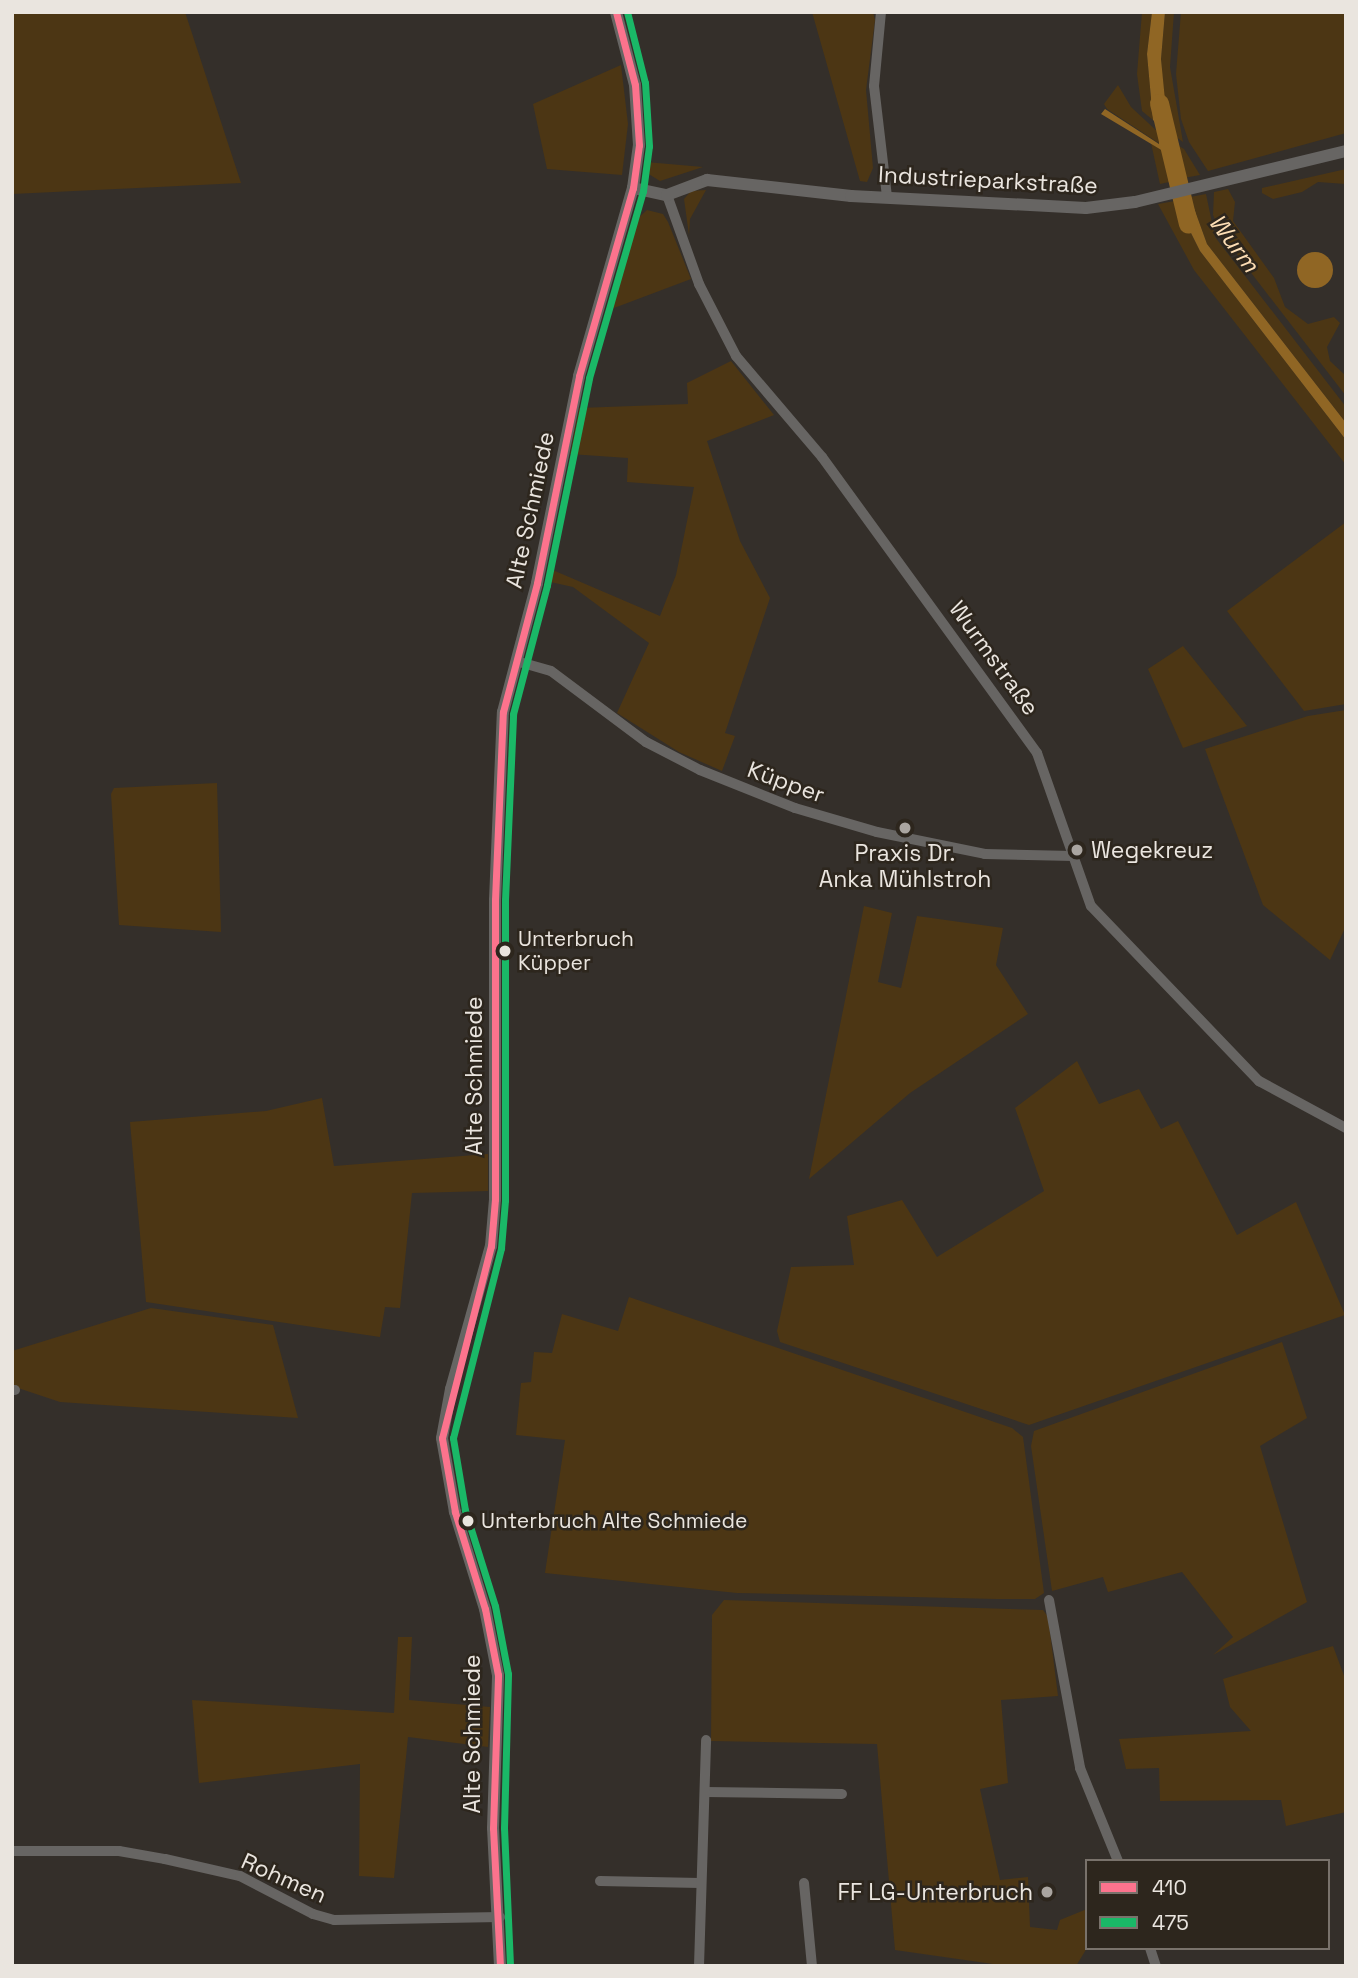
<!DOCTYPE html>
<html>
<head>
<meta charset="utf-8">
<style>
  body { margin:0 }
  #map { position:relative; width:1358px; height:1978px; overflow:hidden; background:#342f2a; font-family:"Space Grotesk",sans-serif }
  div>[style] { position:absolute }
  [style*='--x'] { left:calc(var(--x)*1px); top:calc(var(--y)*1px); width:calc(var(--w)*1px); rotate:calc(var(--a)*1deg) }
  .green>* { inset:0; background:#4c3614 }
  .water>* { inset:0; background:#906624 }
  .round { border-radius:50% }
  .river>* { height:19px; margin:-9.5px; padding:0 9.5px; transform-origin:9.5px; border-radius:9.5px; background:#906624 }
  .minor>* { height:10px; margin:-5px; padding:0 5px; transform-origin:5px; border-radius:5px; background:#676563 }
  .tertiary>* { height:12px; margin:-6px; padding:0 6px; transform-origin:6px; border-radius:6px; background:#676563 }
  .bus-1>* { height:7px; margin:-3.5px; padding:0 3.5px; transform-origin:3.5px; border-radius:3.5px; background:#fc738d }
  .bus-2>* { height:7px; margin:-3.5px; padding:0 3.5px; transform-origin:3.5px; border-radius:3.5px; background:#1ab867 }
  .dots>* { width:19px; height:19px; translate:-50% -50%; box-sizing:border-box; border:4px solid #2d261d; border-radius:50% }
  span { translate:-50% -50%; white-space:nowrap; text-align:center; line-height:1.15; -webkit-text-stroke:5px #2d261d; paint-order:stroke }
  .bus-label { font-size:21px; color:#eae5df }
  .left { translate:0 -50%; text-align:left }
  .street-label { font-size:23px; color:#eae5df }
  .poi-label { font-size:23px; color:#eae5df }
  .right { translate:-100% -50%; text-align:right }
  .water-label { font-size:24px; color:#fddeb5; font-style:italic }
  .frame { position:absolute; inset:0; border:14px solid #eae5df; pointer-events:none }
  .legend { position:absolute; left:1085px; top:1859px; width:245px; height:91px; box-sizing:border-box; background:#2d261d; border:2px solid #79726b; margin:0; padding:9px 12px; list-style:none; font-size:21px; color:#eae5df }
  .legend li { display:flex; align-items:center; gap:14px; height:35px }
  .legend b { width:35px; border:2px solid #79726b }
</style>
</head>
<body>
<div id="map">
  <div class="green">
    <i style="clip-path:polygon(12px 12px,185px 12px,241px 183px,12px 194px)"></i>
    <i style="clip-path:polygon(812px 12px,873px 12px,875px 20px,866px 90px,873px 168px,867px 182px,860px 181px)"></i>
    <i style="clip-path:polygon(1142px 12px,1152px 12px,1147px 54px,1153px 120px,1142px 111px,1137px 74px)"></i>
    <i style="clip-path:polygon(1165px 12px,1174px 12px,1170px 67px,1183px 142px,1168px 131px,1164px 107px,1161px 59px)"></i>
    <i style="clip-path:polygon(1181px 12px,1346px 12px,1346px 133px,1208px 171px,1189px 142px,1181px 119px,1176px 74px)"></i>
    <i style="clip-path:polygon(621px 65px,628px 124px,622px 175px,547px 169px,533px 104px)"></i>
    <i style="clip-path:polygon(1118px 85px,1131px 107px,1159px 133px,1160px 144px,1107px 109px,1104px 104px)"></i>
    <i style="clip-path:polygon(1151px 143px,1163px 151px,1169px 182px,1160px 184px)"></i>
    <i style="clip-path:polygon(1174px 143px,1184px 149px,1200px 175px,1184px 178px)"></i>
    <i style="clip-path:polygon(646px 162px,703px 167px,660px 181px,647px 173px)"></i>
    <i style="clip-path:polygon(1346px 169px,1346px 184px,1318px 182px,1302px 192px,1273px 199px,1262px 193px,1262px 188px)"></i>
    <i style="clip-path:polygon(1228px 189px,1235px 202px,1233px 221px,1274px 278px,1285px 307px,1308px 324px,1334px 317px,1340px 323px,1327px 347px,1330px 361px,1346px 376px,1346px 396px,1222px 235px,1213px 215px,1214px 192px)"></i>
    <i style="clip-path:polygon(706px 190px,690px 219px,689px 235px,684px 199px,691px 191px)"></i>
    <i style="clip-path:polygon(1206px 194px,1215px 237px,1346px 407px,1346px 423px,1207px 244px,1190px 197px)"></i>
    <i style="clip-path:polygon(1175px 201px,1200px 251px,1346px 440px,1346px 465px,1194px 270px,1158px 204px)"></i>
    <i style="clip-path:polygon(647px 210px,663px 214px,668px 222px,691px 279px,606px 311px,635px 221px)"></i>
    <i style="clip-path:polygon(731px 361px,774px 415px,707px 441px,740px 541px,770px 598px,725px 733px,735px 736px,722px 771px,679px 752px,617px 713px,649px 643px,573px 587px,546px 581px,548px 568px,660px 616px,676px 575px,694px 487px,627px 482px,628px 458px,570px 454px,579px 408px,688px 404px,687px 383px)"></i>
    <i style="clip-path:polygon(1346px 522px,1346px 704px,1304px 711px,1227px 611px)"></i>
    <i style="clip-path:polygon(1183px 646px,1247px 726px,1183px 748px,1148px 669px)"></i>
    <i style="clip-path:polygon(1346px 710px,1346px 926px,1330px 960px,1263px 905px,1205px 749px,1308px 716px)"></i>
    <i style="clip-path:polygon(217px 783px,221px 932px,119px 925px,111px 794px,114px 788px)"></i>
    <i style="clip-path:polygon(864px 906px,892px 913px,878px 982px,901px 988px,917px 916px,1003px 928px,996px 965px,1028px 1014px,910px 1093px,809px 1179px)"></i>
    <i style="clip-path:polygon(1077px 1061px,1099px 1104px,1139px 1089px,1161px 1129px,1178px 1121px,1237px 1235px,1296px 1202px,1345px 1315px,1029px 1425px,780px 1342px,777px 1331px,791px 1267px,854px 1265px,847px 1216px,902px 1200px,937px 1257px,1044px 1191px,1015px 1108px)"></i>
    <i style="clip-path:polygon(322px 1098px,334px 1166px,488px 1154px,488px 1191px,412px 1193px,400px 1308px,385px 1307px,380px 1337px,146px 1302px,130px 1122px,266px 1111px)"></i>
    <i style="clip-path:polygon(629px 1297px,1012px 1428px,1023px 1437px,1044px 1593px,1035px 1599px,997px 1599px,737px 1593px,545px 1573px,565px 1440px,516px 1435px,521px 1383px,531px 1382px,534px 1352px,552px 1353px,562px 1314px,618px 1331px)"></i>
    <i style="clip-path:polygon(151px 1308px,273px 1325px,298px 1418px,60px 1402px,12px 1386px,12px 1351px)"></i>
    <i style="clip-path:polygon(1282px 1342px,1307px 1418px,1260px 1446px,1307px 1602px,1213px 1655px,1233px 1637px,1182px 1572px,1108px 1592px,1103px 1577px,1052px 1591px,1031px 1446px,1034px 1431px)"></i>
    <i style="clip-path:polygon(724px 1600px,1043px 1610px,1048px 1617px,1058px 1696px,1001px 1700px,1008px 1783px,980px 1789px,1000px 1880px,1028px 1877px,1030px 1927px,1057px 1930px,1060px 1920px,1087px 1909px,1087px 1948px,1076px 1966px,1007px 1966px,895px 1950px,877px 1744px,711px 1741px,712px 1615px)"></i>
    <i style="clip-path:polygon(398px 1637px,412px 1637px,409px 1700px,490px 1707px,488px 1747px,408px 1737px,394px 1878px,359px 1876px,360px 1764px,199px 1783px,192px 1700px,394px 1713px)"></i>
    <i style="clip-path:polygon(1333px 1646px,1346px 1681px,1346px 1812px,1286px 1826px,1281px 1800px,1160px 1801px,1159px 1768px,1126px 1769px,1119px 1739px,1251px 1731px,1230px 1707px,1223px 1679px)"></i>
  </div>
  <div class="water">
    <i style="clip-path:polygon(1152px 12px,1165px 12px,1161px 59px,1168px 131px,1153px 120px,1147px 54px)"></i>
    <i style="clip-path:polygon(1105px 109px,1159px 144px,1159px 133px,1174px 143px,1184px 178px,1169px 182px,1163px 151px,1101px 114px)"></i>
    <i style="clip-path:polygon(1190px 197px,1207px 244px,1346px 423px,1346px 440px,1200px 251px,1175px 201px)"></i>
    <i class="round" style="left:1297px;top:252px;width:36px;height:36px"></i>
  </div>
  <div class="river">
    <i style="--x:1159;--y:103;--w:124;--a:76.5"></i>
  </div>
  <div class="minor">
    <i style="--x:881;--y:12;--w:74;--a:95.4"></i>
    <i style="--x:874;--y:86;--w:111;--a:83.3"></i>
    <i style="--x:667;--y:195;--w:95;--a:70.2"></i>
    <i style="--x:699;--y:284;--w:81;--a:62.8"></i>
    <i style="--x:736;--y:356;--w:133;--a:49.6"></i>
    <i style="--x:822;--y:457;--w:366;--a:54"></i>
    <i style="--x:1037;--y:753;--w:162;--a:70.6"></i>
    <i style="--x:1091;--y:906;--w:243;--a:46.2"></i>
    <i style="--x:1259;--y:1081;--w:99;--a:28.4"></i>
    <i style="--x:516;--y:661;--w:36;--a:16"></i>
    <i style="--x:551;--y:671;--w:119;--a:36.8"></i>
    <i style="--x:646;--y:742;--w:61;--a:27.4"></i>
    <i style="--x:700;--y:770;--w:102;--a:21.8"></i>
    <i style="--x:795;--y:808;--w:85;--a:16.3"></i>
    <i style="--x:877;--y:832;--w:110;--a:11.5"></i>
    <i style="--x:985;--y:854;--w:88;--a:1.3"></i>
    <i style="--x:12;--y:1390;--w:3;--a:0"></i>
    <i style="--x:1049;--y:1600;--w:171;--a:79.5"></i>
    <i style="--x:1080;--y:1768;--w:100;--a:67.8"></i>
    <i style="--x:706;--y:1792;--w:136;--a:0.8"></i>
    <i style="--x:12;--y:1851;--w:107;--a:0"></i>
    <i style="--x:119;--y:1851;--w:47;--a:9.9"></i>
    <i style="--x:165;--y:1859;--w:77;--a:12.8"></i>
    <i style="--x:240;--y:1876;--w:82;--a:27.5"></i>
    <i style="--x:313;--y:1914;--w:22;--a:16"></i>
    <i style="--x:334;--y:1920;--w:166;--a:-1"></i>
    <i style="--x:600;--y:1881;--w:100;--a:1.1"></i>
    <i style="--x:804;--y:1883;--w:83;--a:84.5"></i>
    <i style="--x:1150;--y:1948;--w:19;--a:72"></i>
    <i style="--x:699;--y:1966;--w:226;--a:-88.2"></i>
  </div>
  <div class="tertiary">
    <i style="--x:633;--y:188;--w:35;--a:12"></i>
    <i style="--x:667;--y:195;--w:43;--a:-20.6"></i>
    <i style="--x:707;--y:180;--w:145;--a:6.3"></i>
    <i style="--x:851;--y:196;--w:235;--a:2.9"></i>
    <i style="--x:1086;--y:208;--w:49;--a:-7"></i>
    <i style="--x:1135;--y:202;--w:217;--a:-13.6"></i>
    <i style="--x:500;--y:1966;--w:138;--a:-92.9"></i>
    <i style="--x:493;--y:1828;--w:153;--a:-88.1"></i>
    <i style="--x:498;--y:1675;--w:67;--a:-101.1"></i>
    <i style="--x:485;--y:1609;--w:102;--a:-107.2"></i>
    <i style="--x:455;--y:1512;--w:75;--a:-100"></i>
    <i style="--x:442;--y:1438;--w:50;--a:-79.6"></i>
    <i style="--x:451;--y:1389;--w:148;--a:-74.4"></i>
    <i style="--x:491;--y:1246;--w:47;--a:-85.1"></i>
    <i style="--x:495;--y:1199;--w:299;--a:-90"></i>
    <i style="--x:495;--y:900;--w:188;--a:-87.6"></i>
    <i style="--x:503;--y:712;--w:133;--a:-75.2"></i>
    <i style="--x:537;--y:583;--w:211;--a:-78.5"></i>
    <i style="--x:579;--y:376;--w:196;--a:-74"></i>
    <i style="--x:633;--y:188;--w:43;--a:-82.1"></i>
    <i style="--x:639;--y:145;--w:60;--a:-93.8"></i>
    <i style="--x:635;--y:85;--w:75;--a:-104.6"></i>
  </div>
  <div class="bus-1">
    <i style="--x:500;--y:1966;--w:138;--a:-92.9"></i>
    <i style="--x:493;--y:1828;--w:153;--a:-88.1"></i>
    <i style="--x:498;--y:1675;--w:67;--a:-101.1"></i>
    <i style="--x:485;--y:1609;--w:102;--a:-107.2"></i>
    <i style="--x:455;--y:1512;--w:75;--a:-100"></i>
    <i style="--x:442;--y:1438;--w:198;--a:-75.7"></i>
    <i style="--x:491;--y:1246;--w:47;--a:-85.1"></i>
    <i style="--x:495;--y:1199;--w:299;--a:-90"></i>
    <i style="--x:495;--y:900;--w:188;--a:-87.6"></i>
    <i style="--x:503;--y:712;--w:133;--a:-75.2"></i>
    <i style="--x:537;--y:583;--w:211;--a:-78.5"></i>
    <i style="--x:579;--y:376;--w:196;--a:-74"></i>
    <i style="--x:633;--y:188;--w:43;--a:-82.1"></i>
    <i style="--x:639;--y:145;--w:60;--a:-93.8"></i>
    <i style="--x:635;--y:85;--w:75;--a:-104.6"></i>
  </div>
  <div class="bus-2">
    <i style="--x:510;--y:1965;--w:137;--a:-92.5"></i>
    <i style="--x:504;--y:1828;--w:154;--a:-88.5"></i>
    <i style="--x:508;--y:1674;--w:69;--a:-100.8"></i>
    <i style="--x:495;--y:1606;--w:101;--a:-107.4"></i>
    <i style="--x:465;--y:1510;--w:73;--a:-99.5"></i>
    <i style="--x:453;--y:1438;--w:196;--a:-75.8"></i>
    <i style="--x:501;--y:1248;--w:48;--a:-85.2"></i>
    <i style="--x:505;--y:1200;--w:300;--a:-90"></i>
    <i style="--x:505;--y:900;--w:186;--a:-87.5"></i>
    <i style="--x:513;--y:714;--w:133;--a:-75.2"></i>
    <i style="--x:547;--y:585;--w:211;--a:-78.5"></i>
    <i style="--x:589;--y:378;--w:195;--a:-73.9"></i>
    <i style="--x:643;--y:191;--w:45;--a:-82.4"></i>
    <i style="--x:649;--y:146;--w:63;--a:-93.6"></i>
    <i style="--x:645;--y:83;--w:73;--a:-104.2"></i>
  </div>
  <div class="dots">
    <i style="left:905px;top:828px;background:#aaa5a0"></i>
    <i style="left:1077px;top:850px;background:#aaa5a0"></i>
    <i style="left:505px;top:951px;background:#eae5df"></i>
    <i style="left:468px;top:1521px;background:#eae5df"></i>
    <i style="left:1047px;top:1892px;background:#aaa5a0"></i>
  </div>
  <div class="bus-label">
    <span class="left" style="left:518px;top:951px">Unterbruch<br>Küpper</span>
    <span class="left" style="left:481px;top:1521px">Unterbruch Alte Schmiede</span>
  </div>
  <div class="street-label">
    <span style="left:988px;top:180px;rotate:3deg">Industrieparkstraße</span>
    <span style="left:530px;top:510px;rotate:-78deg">Alte Schmiede</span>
    <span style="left:994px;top:658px;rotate:54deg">Wurmstraße</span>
    <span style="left:786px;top:782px;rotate:20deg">Küpper</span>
    <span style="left:474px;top:1076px;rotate:-90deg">Alte Schmiede</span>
    <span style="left:472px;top:1734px;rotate:-90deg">Alte Schmiede</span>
    <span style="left:284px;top:1878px;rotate:24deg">Rohmen</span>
  </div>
  <div class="poi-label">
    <span class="left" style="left:1091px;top:850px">Wegekreuz</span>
    <span style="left:905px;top:866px">Praxis Dr.<br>Anka Mühlstroh</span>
    <span class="right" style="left:1033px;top:1892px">FF LG-Unterbruch</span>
  </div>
  <div class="water-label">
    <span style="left:1234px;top:243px;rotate:53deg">Wurm</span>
  </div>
  <div class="frame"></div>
  <ul class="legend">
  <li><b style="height:9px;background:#fc738d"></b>410</li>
  <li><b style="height:9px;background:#1ab867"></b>475</li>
  </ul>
</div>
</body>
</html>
